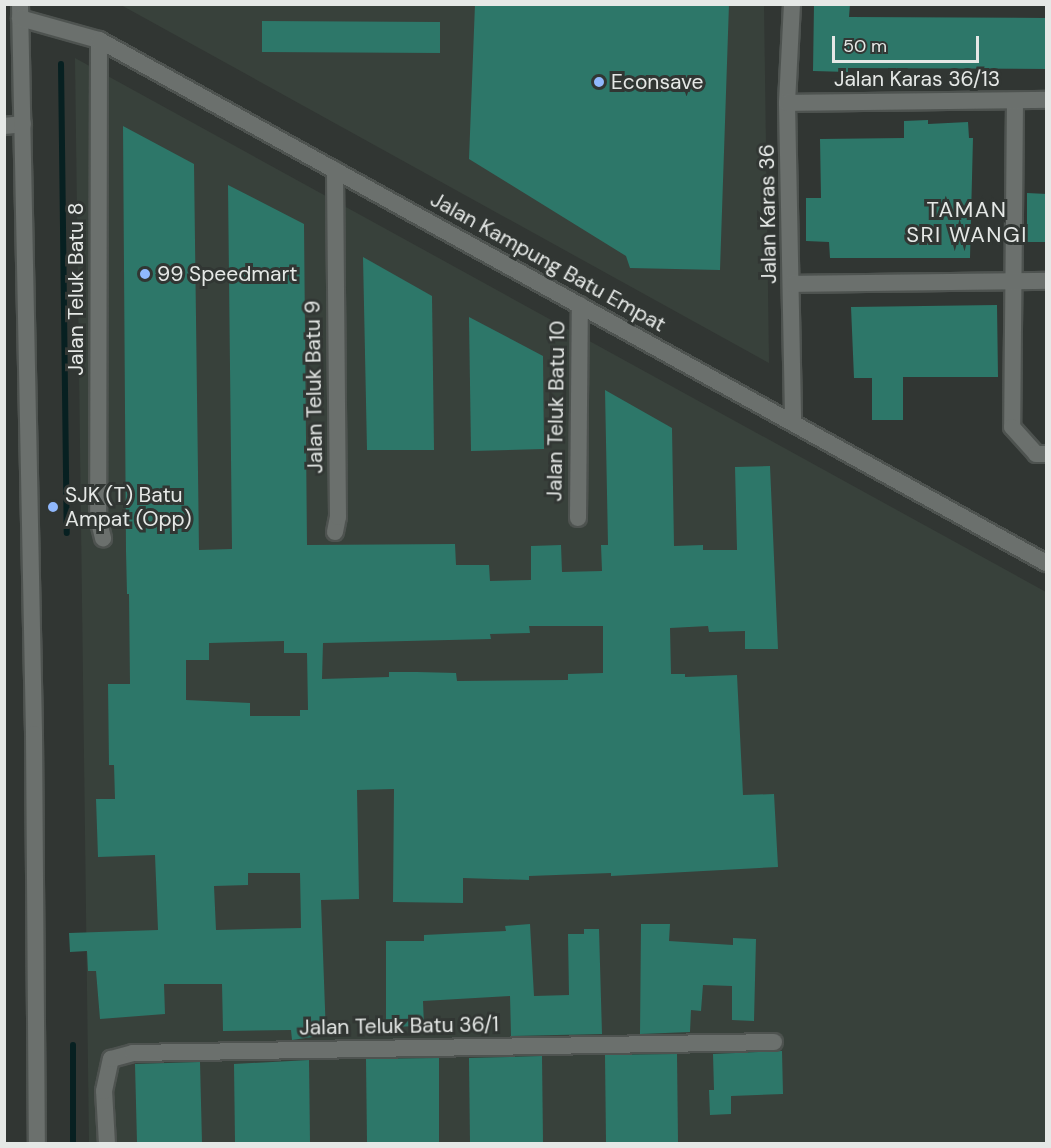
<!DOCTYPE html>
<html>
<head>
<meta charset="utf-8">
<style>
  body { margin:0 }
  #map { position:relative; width:1051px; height:1148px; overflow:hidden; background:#313633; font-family:"DM Sans",sans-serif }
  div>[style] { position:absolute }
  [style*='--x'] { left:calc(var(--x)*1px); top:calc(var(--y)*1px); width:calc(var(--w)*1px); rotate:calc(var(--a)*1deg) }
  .built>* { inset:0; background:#38413b }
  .stream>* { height:6px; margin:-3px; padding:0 3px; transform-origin:3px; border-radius:3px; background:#072021 }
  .building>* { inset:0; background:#2d7769 }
  .roads { filter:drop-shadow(2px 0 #4e5350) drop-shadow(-2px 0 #4e5350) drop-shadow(0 2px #4e5350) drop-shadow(0 -2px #4e5350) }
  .minor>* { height:16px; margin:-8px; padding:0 8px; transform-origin:8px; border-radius:8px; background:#6b706d }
  .secondary>* { height:16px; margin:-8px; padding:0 8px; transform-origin:8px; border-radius:8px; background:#6b706d }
  .dots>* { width:16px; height:16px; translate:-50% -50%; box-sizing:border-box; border:3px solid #313633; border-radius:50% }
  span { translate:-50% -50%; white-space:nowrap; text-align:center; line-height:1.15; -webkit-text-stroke:6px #313633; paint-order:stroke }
  .street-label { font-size:21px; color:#e5e8e6 }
  .poi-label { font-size:21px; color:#e5e8e6 }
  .left { translate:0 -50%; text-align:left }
  .neighbourhood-label { font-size:22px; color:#e5e8e6; letter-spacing:1.5px }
  .frame { position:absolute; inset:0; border:6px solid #e5e8e6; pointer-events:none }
  .scale { position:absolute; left:832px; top:36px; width:147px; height:27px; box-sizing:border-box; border:3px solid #e5e8e6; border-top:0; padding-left:8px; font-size:18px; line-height:21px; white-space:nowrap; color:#e5e8e6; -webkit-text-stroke:4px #313633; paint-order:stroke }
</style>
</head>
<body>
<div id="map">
  <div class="built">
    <i style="clip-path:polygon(121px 5px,764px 5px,769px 363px)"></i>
    <i style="clip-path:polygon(75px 58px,1046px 592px,1046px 1143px,89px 1143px)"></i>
  </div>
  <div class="stream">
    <i style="--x:61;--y:64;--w:469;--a:89.3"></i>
    <i style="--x:73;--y:1045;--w:99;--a:90"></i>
  </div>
  <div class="building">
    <i style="clip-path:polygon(475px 4px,729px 4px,720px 270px,630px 268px,626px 256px,469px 159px)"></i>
    <i style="clip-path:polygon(814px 4px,850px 4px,849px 17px,1047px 18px,1047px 69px,848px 68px,848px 72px,813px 71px)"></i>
    <i style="clip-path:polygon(262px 21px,440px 22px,440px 53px,262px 52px)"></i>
    <i style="clip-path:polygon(928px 120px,928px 124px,968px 122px,969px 138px,973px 138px,970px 258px,830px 258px,829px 242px,806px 241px,806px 198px,821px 198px,820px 139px,904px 138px,904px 121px)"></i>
    <i style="clip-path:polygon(evenodd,123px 126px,194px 164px,199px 550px,232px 549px,228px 185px,304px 224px,307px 545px,455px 544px,456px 565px,489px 565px,490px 581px,531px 580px,531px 546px,561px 545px,562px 572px,602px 571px,601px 545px,608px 545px,605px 390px,672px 428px,674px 546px,703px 545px,703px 550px,737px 550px,735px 467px,770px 466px,778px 649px,745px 649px,745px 631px,709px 632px,708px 626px,670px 628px,671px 674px,685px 674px,685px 677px,737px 675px,743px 795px,774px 794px,778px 867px,611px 876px,611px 873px,529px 876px,529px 880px,463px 878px,463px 903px,393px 902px,394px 789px,357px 790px,359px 899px,321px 900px,326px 1035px,292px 1040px,291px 1030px,223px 1031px,222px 984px,164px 984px,165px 1014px,100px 1019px,96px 971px,88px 971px,87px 951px,70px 952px,69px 933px,158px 930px,155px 855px,98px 857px,96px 799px,115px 799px,114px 765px,109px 765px,108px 684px,130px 684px,129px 594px,127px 594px,126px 551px,123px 126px,529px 626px,603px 626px,603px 673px,568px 674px,568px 680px,457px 681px,456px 673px,417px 672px,389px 672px,389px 677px,322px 679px,323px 643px,491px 639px,490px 634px,530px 633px,529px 626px,123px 126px,284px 641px,284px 653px,307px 653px,308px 710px,300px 710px,300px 716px,250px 716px,250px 703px,186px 700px,186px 660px,209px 660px,209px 643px,284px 641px,123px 126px,248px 873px,300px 873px,301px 928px,216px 930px,214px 886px,248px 885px,248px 873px)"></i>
    <i style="clip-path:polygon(1027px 193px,1047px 194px,1047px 242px,1027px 242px)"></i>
    <i style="clip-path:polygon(363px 257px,432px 296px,434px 450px,367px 450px)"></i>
    <i style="clip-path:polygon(997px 305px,998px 377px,903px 377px,903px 420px,872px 420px,872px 378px,854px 378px,851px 307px)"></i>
    <i style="clip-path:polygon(469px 317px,543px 356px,544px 449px,471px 451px)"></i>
    <i style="clip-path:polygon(530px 924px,534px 996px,569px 995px,568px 934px,584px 934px,584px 929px,599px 929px,602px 1034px,511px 1036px,510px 996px,423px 1001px,424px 1026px,386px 1027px,386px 941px,424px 941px,424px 935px,506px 931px,505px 926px)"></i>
    <i style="clip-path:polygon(641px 924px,670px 924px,669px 941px,733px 945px,733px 938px,756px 939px,754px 1021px,732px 1020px,732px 986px,703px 985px,701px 1011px,691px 1010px,690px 1032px,640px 1034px)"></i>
    <i style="clip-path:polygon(782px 1051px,783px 1094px,731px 1096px,731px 1114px,710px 1115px,709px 1090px,714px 1090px,713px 1054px)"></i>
    <i style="clip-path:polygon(677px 1054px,678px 1143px,606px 1143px,605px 1055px)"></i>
    <i style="clip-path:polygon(542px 1056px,543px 1143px,470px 1143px,469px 1058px)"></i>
    <i style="clip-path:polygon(439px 1058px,439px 1143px,367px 1143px,366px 1059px)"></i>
    <i style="clip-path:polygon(309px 1060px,310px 1143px,235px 1143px,234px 1064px)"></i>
    <i style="clip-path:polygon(200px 1062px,202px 1143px,137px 1143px,135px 1064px)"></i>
  </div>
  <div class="roads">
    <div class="minor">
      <i style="--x:792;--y:4;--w:99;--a:92.9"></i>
      <i style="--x:787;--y:103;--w:320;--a:88.9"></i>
      <i style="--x:99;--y:40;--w:478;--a:90.1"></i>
      <i style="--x:98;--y:518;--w:21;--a:76"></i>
      <i style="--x:1015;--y:101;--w:326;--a:90.5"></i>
      <i style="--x:1012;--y:427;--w:36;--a:48"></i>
      <i style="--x:1036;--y:454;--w:10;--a:0"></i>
      <i style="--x:787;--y:103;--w:259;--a:-0.7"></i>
      <i style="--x:4;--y:126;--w:19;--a:-6"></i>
      <i style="--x:792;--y:284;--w:254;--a:-0.7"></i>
      <i style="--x:578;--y:518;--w:213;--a:-89.5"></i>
      <i style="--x:335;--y:532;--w:15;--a:-79"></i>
      <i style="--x:338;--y:517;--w:347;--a:-90.5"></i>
      <i style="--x:107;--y:1144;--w:53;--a:-93.2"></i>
      <i style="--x:104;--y:1091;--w:33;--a:-78"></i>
      <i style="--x:111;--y:1059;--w:23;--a:-15"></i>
      <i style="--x:133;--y:1053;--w:641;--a:-0.98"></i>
    </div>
    <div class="secondary">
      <i style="--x:20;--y:4;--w:730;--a:88.9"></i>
      <i style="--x:34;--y:734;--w:410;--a:89.6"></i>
      <i style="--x:20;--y:18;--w:82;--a:15.6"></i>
      <i style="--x:99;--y:40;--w:1082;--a:28.91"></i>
    </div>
  </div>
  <div class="dots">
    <i style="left:599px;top:82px;background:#90b8fd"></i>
    <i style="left:145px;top:274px;background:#90b8fd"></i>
    <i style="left:53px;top:507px;background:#90b8fd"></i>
  </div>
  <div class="street-label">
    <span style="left:917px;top:79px">Jalan Karas 36/13</span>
    <span style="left:768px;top:214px;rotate:-91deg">Jalan Karas 36</span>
    <span style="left:548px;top:262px;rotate:29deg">Jalan Kampung Batu Empat</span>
    <span style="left:76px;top:289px;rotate:-90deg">Jalan Teluk Batu 8</span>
    <span style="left:314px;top:387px;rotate:-91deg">Jalan Teluk Batu 9</span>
    <span style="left:556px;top:411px;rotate:-89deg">Jalan Teluk Batu 10</span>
    <span style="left:399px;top:1026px;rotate:-1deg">Jalan Teluk Batu 36/1</span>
  </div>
  <div class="poi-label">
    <span class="left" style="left:611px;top:82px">Econsave</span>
    <span class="left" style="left:157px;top:274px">99 Speedmart</span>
    <span class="left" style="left:65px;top:507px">SJK (T) Batu<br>Ampat (Opp)</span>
  </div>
  <div class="neighbourhood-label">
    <span style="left:967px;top:222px">TAMAN<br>SRI WANGI</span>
  </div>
  <div class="frame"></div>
  <div class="scale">50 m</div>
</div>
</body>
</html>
